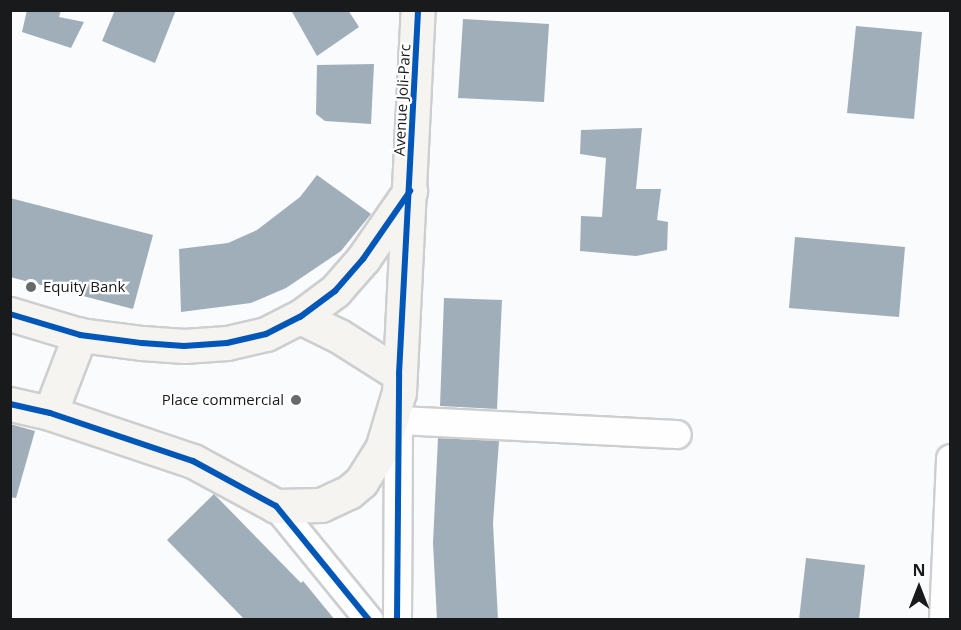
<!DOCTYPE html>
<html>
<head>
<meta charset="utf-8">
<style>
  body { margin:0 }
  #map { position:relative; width:961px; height:630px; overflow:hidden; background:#f9fbfd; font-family:"Open Sans",sans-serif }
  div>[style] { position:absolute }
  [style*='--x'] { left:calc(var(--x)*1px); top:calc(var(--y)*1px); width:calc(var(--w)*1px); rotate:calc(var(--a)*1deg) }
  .building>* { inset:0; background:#a0aeb9 }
  .roads { filter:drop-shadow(2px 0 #cdced0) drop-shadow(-2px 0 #cdced0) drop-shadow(0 2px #cdced0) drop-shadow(0 -2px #cdced0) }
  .street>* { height:27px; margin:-13.5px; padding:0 13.5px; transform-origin:13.5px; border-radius:13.5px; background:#fefeff }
  .secondary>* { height:33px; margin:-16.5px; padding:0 16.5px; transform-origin:16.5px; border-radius:16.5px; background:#f5f4f1 }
  .cycleway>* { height:6px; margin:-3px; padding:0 3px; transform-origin:3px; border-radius:3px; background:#0057b8 }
  .dots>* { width:16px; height:16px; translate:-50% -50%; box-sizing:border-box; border:3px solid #fff; border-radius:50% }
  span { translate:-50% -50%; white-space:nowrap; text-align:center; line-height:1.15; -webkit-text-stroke:4.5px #fff; paint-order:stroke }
  .street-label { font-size:15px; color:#191a1c }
  .poi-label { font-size:15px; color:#191a1c }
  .left { translate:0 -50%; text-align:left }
  .right { translate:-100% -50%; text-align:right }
  .frame { position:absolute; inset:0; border:12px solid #191a1c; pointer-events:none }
  .north { position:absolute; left:889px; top:558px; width:60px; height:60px; -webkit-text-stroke:4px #fff; paint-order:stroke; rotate:0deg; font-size:16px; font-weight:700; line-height:24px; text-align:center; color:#191a1c }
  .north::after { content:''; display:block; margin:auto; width:21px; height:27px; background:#191a1c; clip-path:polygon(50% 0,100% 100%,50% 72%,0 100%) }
</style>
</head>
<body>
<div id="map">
  <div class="building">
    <i style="clip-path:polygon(27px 10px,61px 10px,59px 17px,84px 22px,71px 48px,22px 32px)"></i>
    <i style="clip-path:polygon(115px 10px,176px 10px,155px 63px,102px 41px)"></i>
    <i style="clip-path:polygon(291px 10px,348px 10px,359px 27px,317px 56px)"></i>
    <i style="clip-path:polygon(463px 19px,549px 24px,544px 102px,458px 98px)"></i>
    <i style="clip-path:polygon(856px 26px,922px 32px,914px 119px,847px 113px)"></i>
    <i style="clip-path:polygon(374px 64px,371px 124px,325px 121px,316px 114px,317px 65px)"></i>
    <i style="clip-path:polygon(642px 128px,636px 189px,661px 189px,657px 220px,668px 222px,667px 250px,636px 256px,580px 251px,581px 216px,602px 217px,606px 158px,580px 154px,581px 130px)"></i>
    <i style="clip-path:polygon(317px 175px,371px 214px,341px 251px,286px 288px,251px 303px,181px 312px,179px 249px,228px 243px,257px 230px,300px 197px)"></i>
    <i style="clip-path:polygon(10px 198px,153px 235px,133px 309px,10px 277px)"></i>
    <i style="clip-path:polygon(795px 237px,905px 247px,899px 317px,789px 308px)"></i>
    <i style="clip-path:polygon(444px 298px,502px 300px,497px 409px,440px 406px)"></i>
    <i style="clip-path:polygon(10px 424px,35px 431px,16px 498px,10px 497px)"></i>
    <i style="clip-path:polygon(438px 438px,499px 441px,493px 523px,498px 620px,437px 620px,433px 543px)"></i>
    <i style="clip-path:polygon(214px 494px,301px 583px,303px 581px,335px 620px,245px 620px,167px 540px)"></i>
    <i style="clip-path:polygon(806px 558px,865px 565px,859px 620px,799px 620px)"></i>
  </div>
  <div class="roads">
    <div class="street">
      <i style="--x:398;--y:420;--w:279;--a:2.9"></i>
      <i style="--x:276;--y:506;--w:147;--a:50.8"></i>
      <i style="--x:397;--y:620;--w:203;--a:-89.7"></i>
      <i style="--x:943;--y:620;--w:162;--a:-87.5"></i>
    </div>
    <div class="secondary">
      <i style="--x:10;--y:314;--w:73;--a:16.7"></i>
      <i style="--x:80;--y:335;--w:63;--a:7.4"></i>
      <i style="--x:142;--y:343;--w:42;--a:4.1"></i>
      <i style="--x:184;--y:346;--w:43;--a:-4"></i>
      <i style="--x:227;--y:343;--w:40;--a:-13"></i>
      <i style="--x:266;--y:334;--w:38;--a:-27"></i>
      <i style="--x:300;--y:317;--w:44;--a:-36.6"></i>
      <i style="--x:335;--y:291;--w:43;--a:-48.8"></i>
      <i style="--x:363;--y:259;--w:83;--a:-55.3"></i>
      <i style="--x:300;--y:317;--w:43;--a:26"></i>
      <i style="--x:339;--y:336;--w:71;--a:32.3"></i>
      <i style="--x:10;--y:404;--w:41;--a:12.7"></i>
      <i style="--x:50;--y:413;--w:151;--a:18.6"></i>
      <i style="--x:193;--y:461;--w:94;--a:28.5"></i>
      <i style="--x:276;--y:506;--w:45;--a:-1.3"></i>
      <i style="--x:321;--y:505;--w:31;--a:-25"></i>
      <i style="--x:349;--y:492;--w:16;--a:-40"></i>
      <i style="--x:361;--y:482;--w:39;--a:-58"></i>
      <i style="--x:382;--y:449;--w:59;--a:-73.4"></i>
      <i style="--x:399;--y:392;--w:382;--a:-87.2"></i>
      <i style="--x:50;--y:413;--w:84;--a:-69"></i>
    </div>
  </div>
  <div class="cycleway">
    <i style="--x:10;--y:314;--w:73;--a:16.7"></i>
    <i style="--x:80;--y:335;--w:63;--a:7.4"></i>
    <i style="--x:142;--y:343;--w:42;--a:4.1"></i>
    <i style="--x:184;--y:346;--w:43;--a:-4"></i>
    <i style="--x:227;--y:343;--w:40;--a:-13"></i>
    <i style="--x:266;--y:334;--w:38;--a:-27"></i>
    <i style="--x:300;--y:317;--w:44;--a:-36.6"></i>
    <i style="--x:335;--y:291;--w:43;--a:-48.8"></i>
    <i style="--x:363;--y:259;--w:83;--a:-55.3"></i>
    <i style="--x:10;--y:404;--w:41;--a:12.7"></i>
    <i style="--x:50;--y:413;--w:151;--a:18.6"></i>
    <i style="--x:193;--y:461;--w:94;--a:28.5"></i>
    <i style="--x:276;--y:506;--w:147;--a:50.8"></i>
    <i style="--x:397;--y:620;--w:246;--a:-89.5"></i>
    <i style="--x:399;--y:374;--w:364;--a:-87"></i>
  </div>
  <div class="dots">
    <i style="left:31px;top:287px;background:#67696b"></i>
    <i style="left:296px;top:400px;background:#67696b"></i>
  </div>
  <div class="street-label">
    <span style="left:402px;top:100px;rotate:-87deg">Avenue Joli-Parc</span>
  </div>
  <div class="poi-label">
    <span class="left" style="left:43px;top:287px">Equity Bank</span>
    <span class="right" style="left:284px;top:400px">Place commercial</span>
  </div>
  <div class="frame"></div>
  <div class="north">N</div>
</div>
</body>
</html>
